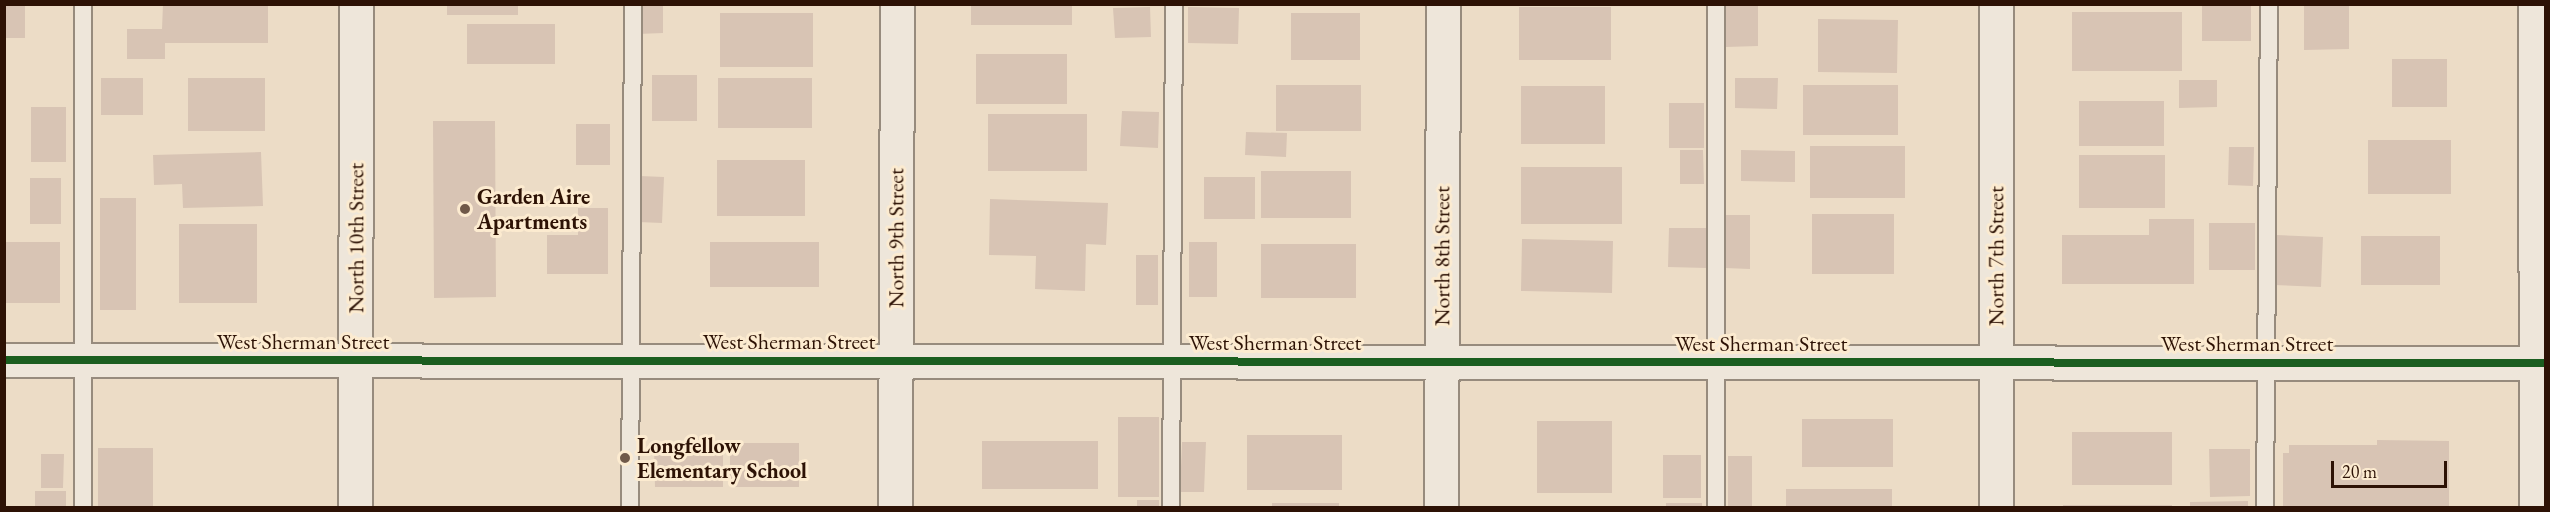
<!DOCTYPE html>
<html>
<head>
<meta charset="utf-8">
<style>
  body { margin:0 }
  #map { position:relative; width:2550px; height:512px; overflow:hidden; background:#ecdcc6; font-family:"EB Garamond",serif }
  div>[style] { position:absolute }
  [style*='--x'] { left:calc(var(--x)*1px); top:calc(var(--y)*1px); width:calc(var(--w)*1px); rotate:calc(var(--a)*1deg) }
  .building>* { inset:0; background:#d8c4b4 }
  .roads { filter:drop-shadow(2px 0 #978b7d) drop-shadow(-2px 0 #978b7d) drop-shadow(0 2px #978b7d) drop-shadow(0 -2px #978b7d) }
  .lane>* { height:16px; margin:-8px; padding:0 8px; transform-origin:8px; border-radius:8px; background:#eee6da }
  .street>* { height:33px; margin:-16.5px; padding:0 16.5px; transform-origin:16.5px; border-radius:16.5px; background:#eee6da }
  .secondary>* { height:33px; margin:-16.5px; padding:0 16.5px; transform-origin:16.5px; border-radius:16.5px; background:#eee6da }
  .cycleway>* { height:8px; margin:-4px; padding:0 4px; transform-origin:4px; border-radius:4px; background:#1b5e20 }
  .dots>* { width:16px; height:16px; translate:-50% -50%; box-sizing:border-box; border:3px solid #fcebd0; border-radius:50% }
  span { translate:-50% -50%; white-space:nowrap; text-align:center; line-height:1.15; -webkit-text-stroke:6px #fcebd0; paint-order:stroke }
  .poi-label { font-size:22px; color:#2d1205; font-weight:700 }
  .left { translate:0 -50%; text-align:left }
  .street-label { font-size:22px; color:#2d1205 }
  .frame { position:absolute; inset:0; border:6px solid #2d1205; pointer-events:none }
  .scale { position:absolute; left:2331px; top:461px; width:116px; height:27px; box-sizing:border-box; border:3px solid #2d1205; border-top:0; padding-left:8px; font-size:18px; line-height:21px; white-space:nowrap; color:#2d1205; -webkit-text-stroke:4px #fcebd0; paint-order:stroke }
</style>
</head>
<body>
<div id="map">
  <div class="building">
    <i style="clip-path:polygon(4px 4px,25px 4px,25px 38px,4px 38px)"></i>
    <i style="clip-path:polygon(163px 4px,268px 4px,268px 43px,165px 43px,165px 59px,127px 59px,127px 29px,162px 29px)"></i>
    <i style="clip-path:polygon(447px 4px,518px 4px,518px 15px,447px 15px)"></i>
    <i style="clip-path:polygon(638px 4px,663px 4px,663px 33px,638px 34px)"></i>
    <i style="clip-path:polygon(971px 4px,1072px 4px,1072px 25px,971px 25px)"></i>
    <i style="clip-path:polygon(2202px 4px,2251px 4px,2251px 41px,2202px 41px)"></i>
    <i style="clip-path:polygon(2304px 4px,2349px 4px,2349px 49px,2304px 50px)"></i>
    <i style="clip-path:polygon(1758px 5px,1758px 46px,1726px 47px,1726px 6px)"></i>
    <i style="clip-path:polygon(1150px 7px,1151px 37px,1115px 38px,1113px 8px)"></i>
    <i style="clip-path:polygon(1188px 7px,1239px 8px,1238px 44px,1188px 43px)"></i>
    <i style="clip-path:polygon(1519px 7px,1611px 7px,1611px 60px,1519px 60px)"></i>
    <i style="clip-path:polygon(2072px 12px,2182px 12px,2182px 71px,2072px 71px)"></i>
    <i style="clip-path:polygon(720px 13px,813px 13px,813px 67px,720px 67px)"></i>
    <i style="clip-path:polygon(1291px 13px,1360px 13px,1360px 60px,1291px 60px)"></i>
    <i style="clip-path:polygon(1818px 19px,1898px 20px,1897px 73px,1818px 72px)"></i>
    <i style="clip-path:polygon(467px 24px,555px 24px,555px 64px,467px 64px)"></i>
    <i style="clip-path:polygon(976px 54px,1067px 54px,1067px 104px,976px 104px)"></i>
    <i style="clip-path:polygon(2392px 59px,2447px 59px,2447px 107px,2392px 107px)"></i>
    <i style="clip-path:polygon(652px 75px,697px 75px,697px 121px,652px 121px)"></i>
    <i style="clip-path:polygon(101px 78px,143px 78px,143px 115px,101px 115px)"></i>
    <i style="clip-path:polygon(188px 78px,265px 78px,265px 131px,188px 131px)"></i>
    <i style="clip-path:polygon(718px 78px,812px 78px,812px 128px,718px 128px)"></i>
    <i style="clip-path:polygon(1735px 78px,1778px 78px,1777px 109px,1735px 108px)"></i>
    <i style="clip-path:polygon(2179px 80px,2217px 80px,2217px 107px,2179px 108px)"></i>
    <i style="clip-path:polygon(1276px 85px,1361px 85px,1361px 131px,1276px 131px)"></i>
    <i style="clip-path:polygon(1803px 85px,1898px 85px,1898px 135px,1803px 135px)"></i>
    <i style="clip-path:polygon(1521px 86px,1605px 86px,1605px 144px,1521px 144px)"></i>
    <i style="clip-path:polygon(2079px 101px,2164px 101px,2164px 146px,2079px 146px)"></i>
    <i style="clip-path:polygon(1669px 103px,1704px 103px,1704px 148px,1669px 148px)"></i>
    <i style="clip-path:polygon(31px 107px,66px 107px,66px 162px,31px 162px)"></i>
    <i style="clip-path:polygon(1122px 111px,1159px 112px,1158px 148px,1120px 146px)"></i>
    <i style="clip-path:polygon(988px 114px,1087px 114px,1087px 171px,988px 171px)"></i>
    <i style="clip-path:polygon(433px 121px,495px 121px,496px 297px,434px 298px)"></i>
    <i style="clip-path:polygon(576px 124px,610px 124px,610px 165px,576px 165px)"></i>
    <i style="clip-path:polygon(1246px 132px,1287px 133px,1286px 157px,1245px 155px)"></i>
    <i style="clip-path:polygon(2368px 140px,2451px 140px,2451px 194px,2368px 194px)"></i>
    <i style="clip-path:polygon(1810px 146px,1905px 146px,1905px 198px,1810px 198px)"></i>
    <i style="clip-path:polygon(2229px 147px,2254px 147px,2253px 186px,2228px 185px)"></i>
    <i style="clip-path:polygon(1680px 150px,1703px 150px,1704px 184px,1680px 184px)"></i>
    <i style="clip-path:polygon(1741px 150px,1795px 151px,1795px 182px,1741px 181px)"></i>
    <i style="clip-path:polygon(261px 152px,263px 206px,183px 208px,182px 184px,154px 185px,153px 155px)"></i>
    <i style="clip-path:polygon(2079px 155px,2165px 155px,2165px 208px,2079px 208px)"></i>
    <i style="clip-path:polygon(717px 160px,805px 160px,805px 216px,717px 216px)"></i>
    <i style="clip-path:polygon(1521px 167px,1622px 167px,1622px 224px,1521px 224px)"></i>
    <i style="clip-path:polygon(1261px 171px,1351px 171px,1351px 218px,1261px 218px)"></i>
    <i style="clip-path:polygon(640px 176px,664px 177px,662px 223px,638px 222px)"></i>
    <i style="clip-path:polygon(1204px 177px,1255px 177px,1255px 219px,1204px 219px)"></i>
    <i style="clip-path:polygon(30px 178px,61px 178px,61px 224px,30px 224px)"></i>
    <i style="clip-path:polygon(100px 198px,136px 198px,136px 310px,100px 310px)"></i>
    <i style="clip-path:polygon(990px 199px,1108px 203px,1106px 245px,1086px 244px,1085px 291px,1035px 289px,1036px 256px,989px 255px)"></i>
    <i style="clip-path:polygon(578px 208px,608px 208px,608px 274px,547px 274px,547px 235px,578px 235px)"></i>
    <i style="clip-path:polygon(1812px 214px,1894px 214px,1894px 274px,1812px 274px)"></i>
    <i style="clip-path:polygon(1725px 215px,1750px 215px,1750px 269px,1725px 268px)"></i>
    <i style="clip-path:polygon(2149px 219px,2194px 219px,2194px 284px,2062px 284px,2062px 235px,2149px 235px)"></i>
    <i style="clip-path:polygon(2209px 223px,2255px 223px,2255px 270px,2209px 270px)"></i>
    <i style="clip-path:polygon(179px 224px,257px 224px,257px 303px,179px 303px)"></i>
    <i style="clip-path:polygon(1669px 228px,1708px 228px,1707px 268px,1668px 267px)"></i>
    <i style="clip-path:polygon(2276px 235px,2323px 237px,2321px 287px,2274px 285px)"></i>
    <i style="clip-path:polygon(2361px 236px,2440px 236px,2440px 285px,2361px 285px)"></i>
    <i style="clip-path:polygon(1522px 239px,1613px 241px,1612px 293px,1521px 291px)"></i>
    <i style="clip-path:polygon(4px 242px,60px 242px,60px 303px,4px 303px)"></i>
    <i style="clip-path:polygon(710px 242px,819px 242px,819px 287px,710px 287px)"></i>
    <i style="clip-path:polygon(1189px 242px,1217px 242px,1217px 297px,1189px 297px)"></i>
    <i style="clip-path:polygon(1261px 244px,1356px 244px,1356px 298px,1261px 298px)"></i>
    <i style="clip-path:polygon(1136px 255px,1158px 255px,1158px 305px,1136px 305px)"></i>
    <i style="clip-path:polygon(1118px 417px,1159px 417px,1159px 497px,1118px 497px)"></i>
    <i style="clip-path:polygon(1802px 419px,1893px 419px,1893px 467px,1802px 467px)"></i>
    <i style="clip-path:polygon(1537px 421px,1612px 421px,1612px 493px,1537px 493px)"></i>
    <i style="clip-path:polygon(2072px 432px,2172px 432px,2172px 485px,2072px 485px)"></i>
    <i style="clip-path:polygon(1247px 435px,1342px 435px,1342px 490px,1247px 490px)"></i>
    <i style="clip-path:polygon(2377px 440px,2449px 441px,2449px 508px,2283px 508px,2283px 453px,2289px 453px,2289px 445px,2377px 445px)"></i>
    <i style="clip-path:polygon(982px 441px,1098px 441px,1098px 489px,982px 489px)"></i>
    <i style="clip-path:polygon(1182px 442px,1206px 442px,1204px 492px,1180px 492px)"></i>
    <i style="clip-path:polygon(730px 443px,799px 443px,799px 487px,730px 487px)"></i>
    <i style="clip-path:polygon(654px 445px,723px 445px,723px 487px,655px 487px)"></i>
    <i style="clip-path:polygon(98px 448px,153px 448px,153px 508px,98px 508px)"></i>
    <i style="clip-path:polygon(2209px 449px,2250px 449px,2250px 496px,2210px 497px)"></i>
    <i style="clip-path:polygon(41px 454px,64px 454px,63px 488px,41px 488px)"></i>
    <i style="clip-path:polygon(1663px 455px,1701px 455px,1701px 498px,1663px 498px)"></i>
    <i style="clip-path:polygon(1728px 456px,1752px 456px,1752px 508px,1728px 508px)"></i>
    <i style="clip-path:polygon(1786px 489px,1892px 489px,1892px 508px,1786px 508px)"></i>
    <i style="clip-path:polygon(35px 491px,66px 491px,66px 508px,35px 508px)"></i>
    <i style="clip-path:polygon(1137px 500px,1159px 500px,1159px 508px,1137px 508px)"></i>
    <i style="clip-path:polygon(2248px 501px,2248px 508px,2190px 508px,2190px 502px)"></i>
    <i style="clip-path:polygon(1272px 503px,1339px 503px,1339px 508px,1272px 508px)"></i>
    <i style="clip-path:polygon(1666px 503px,1702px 503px,1702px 508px,1666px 508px)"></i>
    <i style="clip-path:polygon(2063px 505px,2172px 505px,2172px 508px,2063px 508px)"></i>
  </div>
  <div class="roads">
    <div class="lane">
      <i style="--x:83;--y:508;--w:504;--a:-90"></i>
      <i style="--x:630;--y:508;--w:504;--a:-89.66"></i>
      <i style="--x:1171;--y:508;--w:504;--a:-89.66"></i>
      <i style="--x:1716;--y:508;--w:504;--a:-90"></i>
      <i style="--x:2265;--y:508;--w:504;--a:-89.55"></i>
    </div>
    <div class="street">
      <i style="--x:1996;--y:4;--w:504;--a:90"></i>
      <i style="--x:2535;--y:4;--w:504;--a:89.89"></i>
      <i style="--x:4;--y:360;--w:2542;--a:0.07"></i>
      <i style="--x:355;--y:508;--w:504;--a:-89.89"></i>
      <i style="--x:895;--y:508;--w:504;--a:-89.77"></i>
    </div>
    <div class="secondary">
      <i style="--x:1441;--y:508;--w:504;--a:-89.77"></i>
    </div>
  </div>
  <div class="cycleway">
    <i style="--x:4;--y:360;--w:2542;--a:0.07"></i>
  </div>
  <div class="dots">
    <i style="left:465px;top:209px;background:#705949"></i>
    <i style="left:625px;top:458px;background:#705949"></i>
  </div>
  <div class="poi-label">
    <span class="left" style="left:477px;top:209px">Garden Aire<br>Apartments</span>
    <span class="left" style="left:637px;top:458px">Longfellow<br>Elementary School</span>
  </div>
  <div class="street-label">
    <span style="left:356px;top:238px;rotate:-90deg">North 10th Street</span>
    <span style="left:896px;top:238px;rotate:-90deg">North 9th Street</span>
    <span style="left:1442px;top:256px;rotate:-90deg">North 8th Street</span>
    <span style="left:1996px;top:256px;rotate:-90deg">North 7th Street</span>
    <span style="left:303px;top:342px">West Sherman Street</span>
    <span style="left:789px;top:342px">West Sherman Street</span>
    <span style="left:1275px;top:343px">West Sherman Street</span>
    <span style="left:1761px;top:344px">West Sherman Street</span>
    <span style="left:2247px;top:344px">West Sherman Street</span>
  </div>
  <div class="frame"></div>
  <div class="scale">20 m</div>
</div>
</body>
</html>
